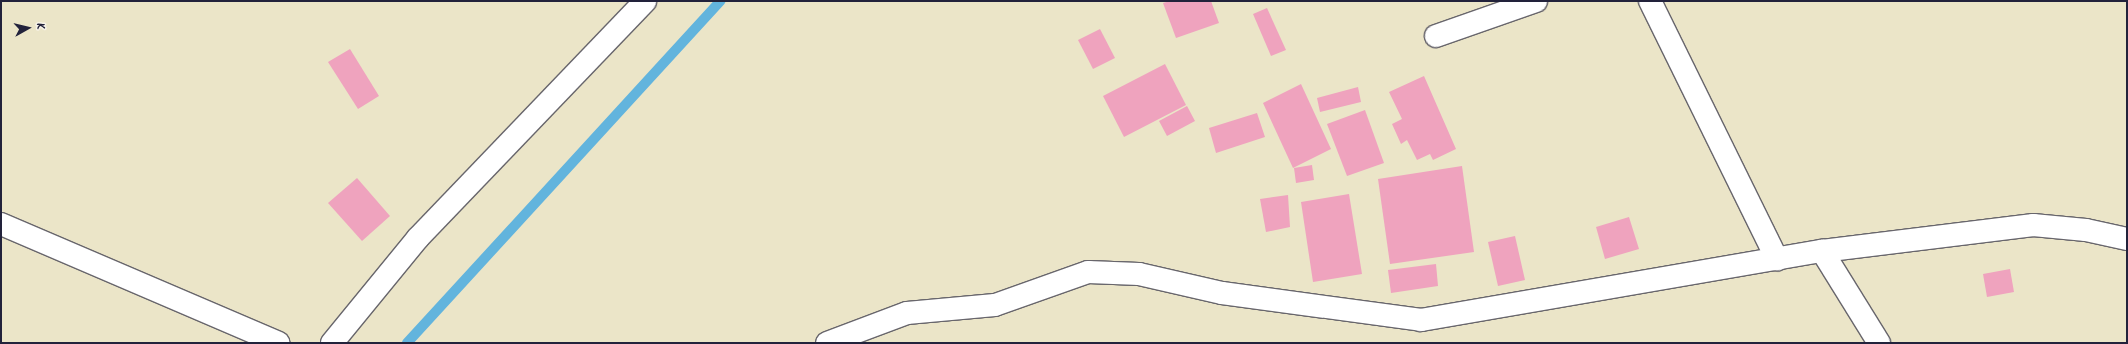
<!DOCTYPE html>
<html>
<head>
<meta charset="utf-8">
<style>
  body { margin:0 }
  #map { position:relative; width:2128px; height:344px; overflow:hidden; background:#ebe5c8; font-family:Kalam,sans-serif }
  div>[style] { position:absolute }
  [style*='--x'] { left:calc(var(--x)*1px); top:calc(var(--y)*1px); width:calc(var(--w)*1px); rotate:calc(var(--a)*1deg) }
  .stream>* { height:10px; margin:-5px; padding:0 5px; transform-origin:5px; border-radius:5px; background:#62b4dd }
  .building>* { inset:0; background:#efa3be }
  .roads { filter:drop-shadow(1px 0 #68666c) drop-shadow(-1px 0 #68666c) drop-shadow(0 1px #68666c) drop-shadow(0 -1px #68666c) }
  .minor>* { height:22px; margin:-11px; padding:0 11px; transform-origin:11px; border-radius:11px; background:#fff }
  .tertiary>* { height:22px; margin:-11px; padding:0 11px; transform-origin:11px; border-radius:11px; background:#fff }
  span { translate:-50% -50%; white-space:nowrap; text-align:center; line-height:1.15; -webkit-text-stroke:3.5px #f7f3e8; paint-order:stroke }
  .frame { position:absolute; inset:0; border:2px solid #22223b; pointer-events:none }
  .north { position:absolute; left:8px; top:8px; width:40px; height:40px; -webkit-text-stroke:3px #f7f3e8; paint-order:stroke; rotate:82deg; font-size:11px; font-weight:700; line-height:16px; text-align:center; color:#22223b }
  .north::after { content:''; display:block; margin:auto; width:14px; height:18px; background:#22223b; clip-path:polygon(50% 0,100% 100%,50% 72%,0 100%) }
</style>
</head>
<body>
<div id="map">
  <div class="stream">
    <i style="--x:407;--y:343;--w:464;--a:-47.5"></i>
  </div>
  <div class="building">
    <i style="clip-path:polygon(1170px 1px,1211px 1px,1219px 23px,1176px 38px,1163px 3px)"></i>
    <i style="clip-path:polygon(1267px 8px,1286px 50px,1271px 56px,1253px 14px)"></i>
    <i style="clip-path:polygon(1100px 29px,1115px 58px,1093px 69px,1078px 40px)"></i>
    <i style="clip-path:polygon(350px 49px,379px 96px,358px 109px,328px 62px)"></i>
    <i style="clip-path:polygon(1165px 64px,1186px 105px,1124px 137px,1103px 96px)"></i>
    <i style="clip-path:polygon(1424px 76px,1456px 149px,1433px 160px,1430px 154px,1417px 160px,1407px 140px,1401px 144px,1392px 124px,1402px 119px,1389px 92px)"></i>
    <i style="clip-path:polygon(1301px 84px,1331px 149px,1293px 168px,1263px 103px)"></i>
    <i style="clip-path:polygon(1358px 87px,1361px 102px,1320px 112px,1317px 98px)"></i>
    <i style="clip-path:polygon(1187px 106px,1195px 121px,1167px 136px,1159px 121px)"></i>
    <i style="clip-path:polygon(1365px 110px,1384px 163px,1347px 176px,1327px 124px)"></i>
    <i style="clip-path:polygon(1257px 113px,1265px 137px,1216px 153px,1209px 128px)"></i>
    <i style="clip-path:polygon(1312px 165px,1314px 180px,1296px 183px,1294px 168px)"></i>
    <i style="clip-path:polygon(1462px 166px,1474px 252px,1390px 264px,1378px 179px)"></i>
    <i style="clip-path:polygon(357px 178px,390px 216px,362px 241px,328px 203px)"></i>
    <i style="clip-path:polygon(1349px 194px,1362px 274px,1313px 282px,1301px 202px)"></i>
    <i style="clip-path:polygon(1288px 195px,1290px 227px,1266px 232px,1260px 199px)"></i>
    <i style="clip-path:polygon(1629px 217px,1639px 249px,1605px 259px,1596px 227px)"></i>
    <i style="clip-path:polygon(1515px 236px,1525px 280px,1498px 286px,1488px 242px)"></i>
    <i style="clip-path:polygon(1436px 264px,1438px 286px,1391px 293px,1388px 270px)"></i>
    <i style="clip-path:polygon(2010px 269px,2014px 292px,1987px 297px,1983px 274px)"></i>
  </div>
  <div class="roads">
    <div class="minor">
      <i style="--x:1650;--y:1;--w:288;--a:63.8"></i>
      <i style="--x:1436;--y:36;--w:106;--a:-19.3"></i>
      <i style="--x:1;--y:224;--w:302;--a:23.2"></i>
      <i style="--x:1822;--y:251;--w:108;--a:58.2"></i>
    </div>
    <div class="tertiary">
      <i style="--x:332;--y:343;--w:136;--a:-50.7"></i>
      <i style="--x:418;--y:238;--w:328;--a:-46.2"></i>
      <i style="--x:827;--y:343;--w:85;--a:-20.6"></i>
      <i style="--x:907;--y:313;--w:88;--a:-5.2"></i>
      <i style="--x:995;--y:305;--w:99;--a:-19.5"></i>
      <i style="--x:1088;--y:272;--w:51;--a:2.2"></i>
      <i style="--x:1139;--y:274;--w:85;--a:12.9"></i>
      <i style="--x:1222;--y:293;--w:201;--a:7.7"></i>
      <i style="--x:1421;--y:320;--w:407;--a:-9.8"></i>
      <i style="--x:1822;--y:251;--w:213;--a:-7"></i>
      <i style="--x:2033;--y:225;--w:53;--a:5.4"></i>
      <i style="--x:2086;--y:230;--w:42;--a:12.4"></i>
    </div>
  </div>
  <div class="frame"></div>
  <div class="north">K</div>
</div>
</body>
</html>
